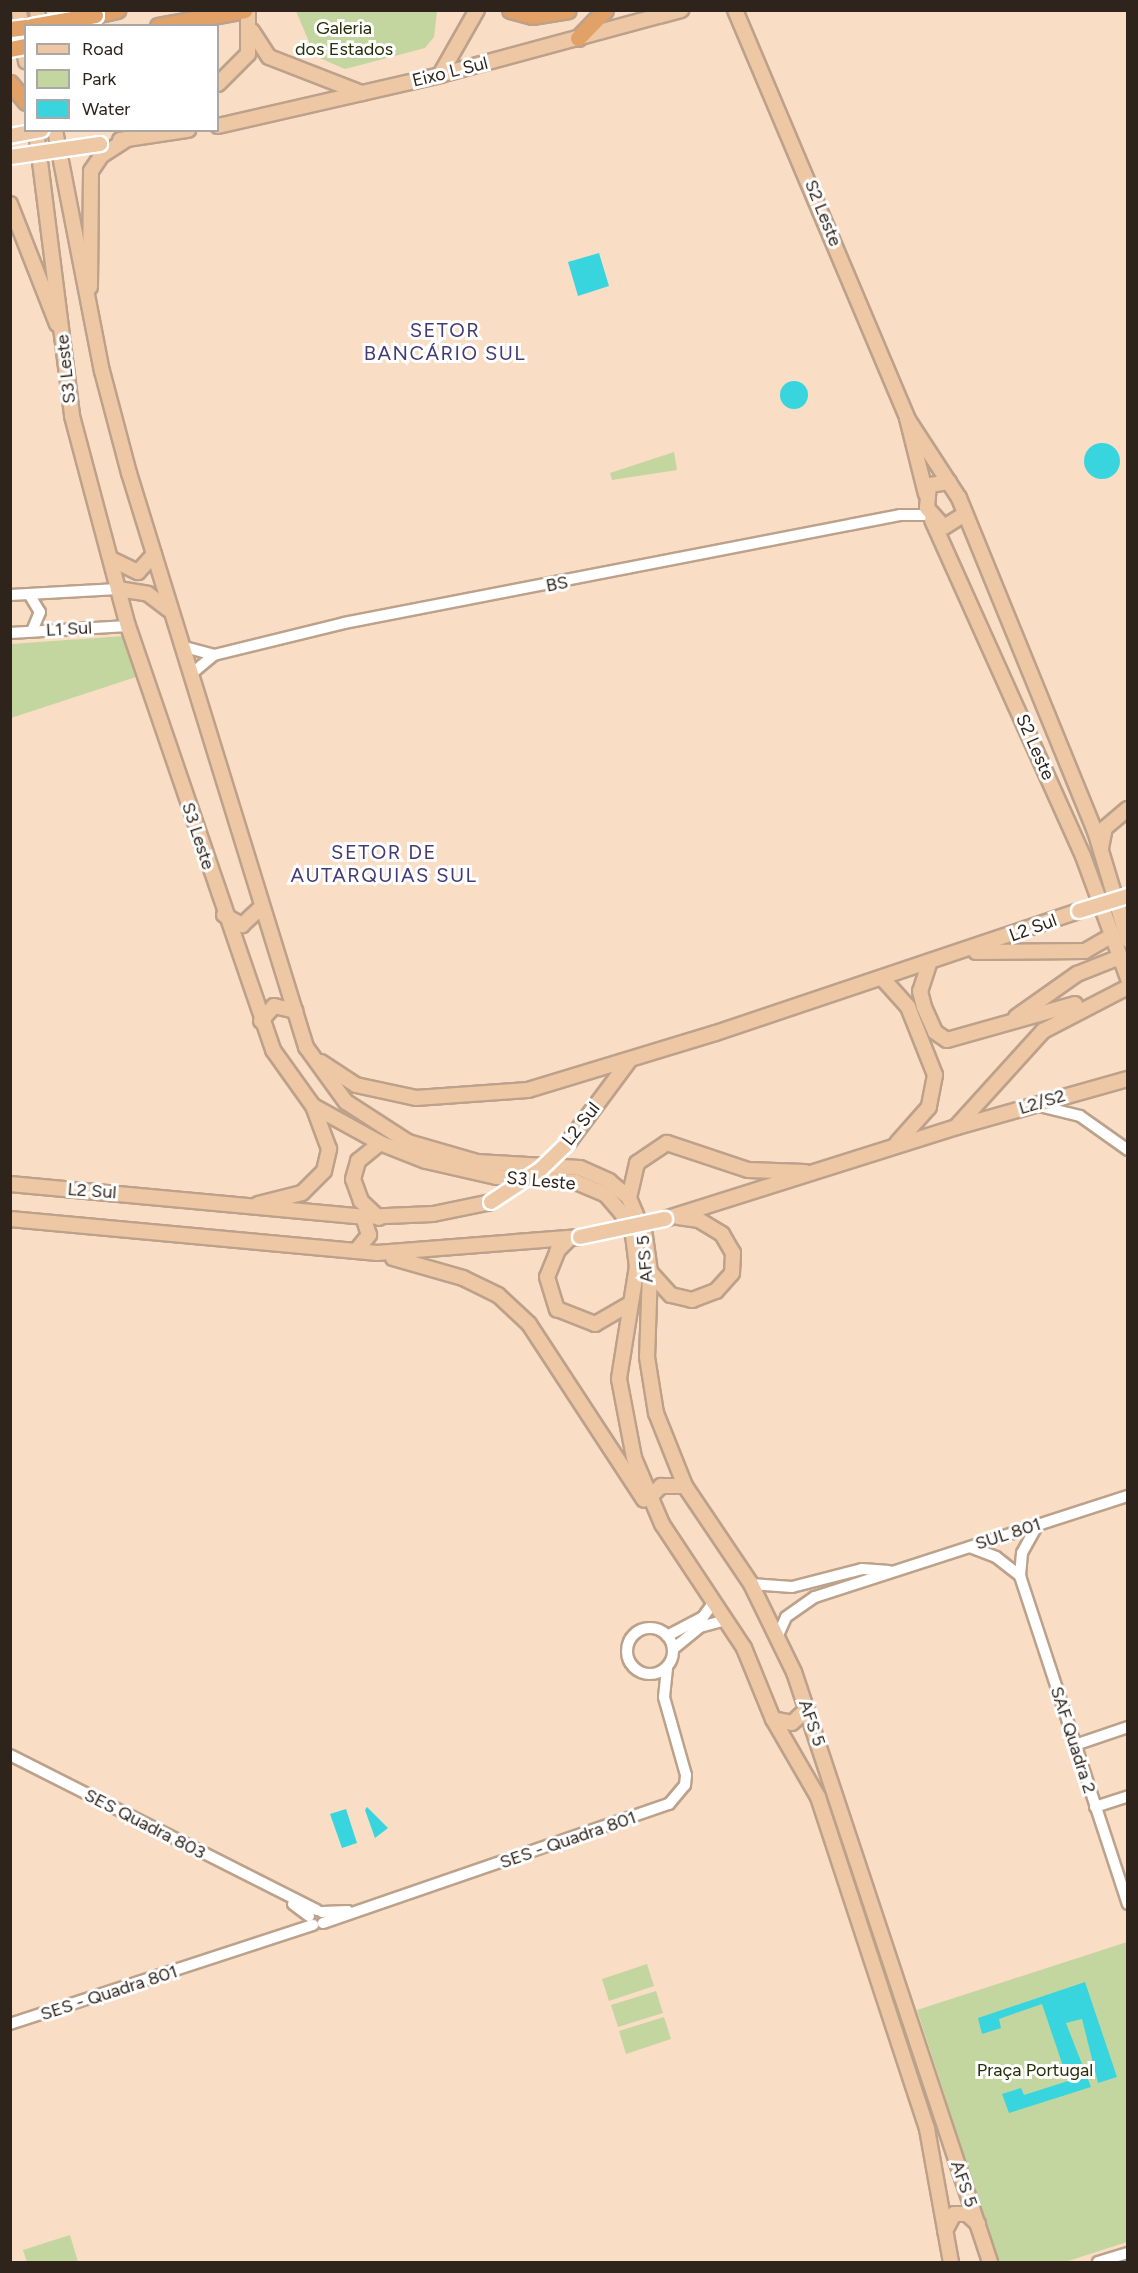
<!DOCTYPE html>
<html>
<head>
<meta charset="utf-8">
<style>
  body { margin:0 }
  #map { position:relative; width:1138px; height:2273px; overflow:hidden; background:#f9ddc5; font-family:Figtree,sans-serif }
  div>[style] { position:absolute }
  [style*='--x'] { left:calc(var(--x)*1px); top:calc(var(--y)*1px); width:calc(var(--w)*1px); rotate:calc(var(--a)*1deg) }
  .green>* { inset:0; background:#c3d69f }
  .water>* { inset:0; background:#38d5df }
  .round { border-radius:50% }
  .roads { filter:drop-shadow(2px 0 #bca18b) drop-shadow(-2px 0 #bca18b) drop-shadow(0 2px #bca18b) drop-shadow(0 -2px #bca18b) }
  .minor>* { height:10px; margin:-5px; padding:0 5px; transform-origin:5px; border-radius:5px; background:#fff }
  .minor>.ring { margin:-5px; padding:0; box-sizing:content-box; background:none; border:10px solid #fff; border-radius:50% }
  .major>* { height:14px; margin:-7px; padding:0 7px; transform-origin:7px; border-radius:7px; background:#eec7a4 }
  .highway>* { height:15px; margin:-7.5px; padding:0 7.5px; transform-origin:7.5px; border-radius:7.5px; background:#e2a167 }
  .bridges { filter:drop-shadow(2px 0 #fff) drop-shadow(-2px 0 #fff) drop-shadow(0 2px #fff) drop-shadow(0 -2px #fff) }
  .major-bridge>* { height:14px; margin:-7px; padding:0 7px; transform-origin:7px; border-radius:7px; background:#eec7a4 }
  .highway-bridge>* { height:15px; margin:-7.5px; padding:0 7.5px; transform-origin:7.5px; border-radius:7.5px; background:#e2a167 }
  span { translate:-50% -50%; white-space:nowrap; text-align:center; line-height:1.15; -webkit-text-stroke:6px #fff; paint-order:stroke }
  .park-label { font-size:18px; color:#263008 }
  .street-label { font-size:18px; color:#2e241b }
  .neighbourhood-label { font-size:20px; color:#443a77; letter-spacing:1.5px }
  .frame { position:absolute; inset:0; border:12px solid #2e241b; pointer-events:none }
  .legend { position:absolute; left:24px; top:24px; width:195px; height:108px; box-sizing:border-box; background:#fff; border:2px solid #aba7a4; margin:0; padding:8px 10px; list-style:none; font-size:18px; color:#2e241b }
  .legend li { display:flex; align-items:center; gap:12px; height:30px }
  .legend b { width:30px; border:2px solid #aba7a4 }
</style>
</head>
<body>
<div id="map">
  <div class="green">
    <i style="clip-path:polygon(296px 11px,296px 10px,437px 11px,434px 37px,425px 48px,345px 69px,315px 56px)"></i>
    <i style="clip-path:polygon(674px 452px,677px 470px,612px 480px,610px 473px)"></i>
    <i style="clip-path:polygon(124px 636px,139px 676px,11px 718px,11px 644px)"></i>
    <i style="clip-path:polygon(1127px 1942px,1127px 2242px,1065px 2262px,999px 2262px,917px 2010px)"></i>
    <i style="clip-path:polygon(647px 1964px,654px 1986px,609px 2001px,602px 1979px)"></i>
    <i style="clip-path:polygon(656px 1991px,663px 2013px,618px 2027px,611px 2005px)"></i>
    <i style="clip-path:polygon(664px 2017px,671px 2039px,626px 2054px,619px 2031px)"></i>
    <i style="clip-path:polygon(70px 2235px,78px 2262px,27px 2262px,23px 2250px)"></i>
  </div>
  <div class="water">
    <i style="clip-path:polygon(599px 253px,609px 286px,578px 296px,568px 262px)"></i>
    <i class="round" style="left:780px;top:381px;width:28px;height:28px"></i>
    <i class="round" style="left:1084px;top:443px;width:36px;height:36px"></i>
    <i style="clip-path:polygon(367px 1807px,388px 1828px,375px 1838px,365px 1810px)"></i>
    <i style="clip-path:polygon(346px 1809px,357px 1843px,342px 1848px,330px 1814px)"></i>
    <i style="clip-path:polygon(1085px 1982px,1117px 2077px,1098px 2083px,1082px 2019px,1066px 2023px,1091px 2087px,1009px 2113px,1002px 2094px,1021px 2088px,1024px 2095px,1068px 2081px,1042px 2004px,999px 2019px,1001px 2028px,982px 2034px,978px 2018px)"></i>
  </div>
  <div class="roads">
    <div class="minor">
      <i style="--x:29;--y:594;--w:21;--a:59"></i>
      <i style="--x:40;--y:612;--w:21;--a:113"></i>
      <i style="--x:10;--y:595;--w:108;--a:-3.2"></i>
      <i style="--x:10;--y:633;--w:118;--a:-3.4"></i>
      <i style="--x:181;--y:646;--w:34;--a:15"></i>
      <i style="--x:190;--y:675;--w:31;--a:-40"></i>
      <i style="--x:214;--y:655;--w:134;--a:-13.8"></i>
      <i style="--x:344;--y:623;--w:566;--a:-10.99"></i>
      <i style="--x:900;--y:515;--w:29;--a:0"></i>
      <i style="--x:1039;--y:1106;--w:42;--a:13.7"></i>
      <i style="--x:1080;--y:1116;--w:59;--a:35.3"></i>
      <i style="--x:1038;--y:1524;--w:33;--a:119"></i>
      <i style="--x:1022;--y:1553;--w:23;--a:95"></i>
      <i style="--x:1020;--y:1576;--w:345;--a:71.8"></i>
      <i style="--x:970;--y:1547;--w:28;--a:21"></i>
      <i style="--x:996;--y:1557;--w:31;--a:38"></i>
      <i style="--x:751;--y:1584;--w:41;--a:4.2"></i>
      <i style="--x:792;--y:1587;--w:72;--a:-14.4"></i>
      <i style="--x:862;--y:1569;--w:27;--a:4"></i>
      <i class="ring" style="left:627px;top:1628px;width:36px;height:36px"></i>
      <i style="--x:779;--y:1633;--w:17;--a:-66"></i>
      <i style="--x:786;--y:1617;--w:35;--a:-35"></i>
      <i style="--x:815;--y:1597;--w:329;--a:-17.9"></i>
      <i style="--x:667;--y:1636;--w:41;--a:-27.8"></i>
      <i style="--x:703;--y:1617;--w:19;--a:-54"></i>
      <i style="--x:673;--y:1649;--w:35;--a:-39"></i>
      <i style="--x:700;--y:1627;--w:27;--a:-15"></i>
      <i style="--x:1075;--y:1745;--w:56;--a:-18.8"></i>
      <i style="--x:10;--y:1755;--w:344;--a:26.8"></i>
      <i style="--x:1095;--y:1807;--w:35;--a:-18"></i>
      <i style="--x:293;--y:1904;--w:20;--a:37"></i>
      <i style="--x:322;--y:1912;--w:26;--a:-2"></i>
      <i style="--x:323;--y:1923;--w:366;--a:-19"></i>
      <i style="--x:669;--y:1804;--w:25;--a:-50"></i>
      <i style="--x:685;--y:1785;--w:10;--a:-84"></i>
      <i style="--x:686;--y:1775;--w:81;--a:-105.8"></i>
      <i style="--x:664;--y:1697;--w:30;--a:-84"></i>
      <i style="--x:10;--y:2024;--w:319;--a:-18.1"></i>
      <i style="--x:1098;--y:2262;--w:31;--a:-17"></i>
    </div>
    <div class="major">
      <i style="--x:19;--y:10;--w:52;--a:82.3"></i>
      <i style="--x:37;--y:10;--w:16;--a:83"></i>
      <i style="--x:735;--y:10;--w:443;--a:67.1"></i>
      <i style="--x:907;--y:418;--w:78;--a:76"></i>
      <i style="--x:252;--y:31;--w:31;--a:57"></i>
      <i style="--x:269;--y:57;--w:100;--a:21.2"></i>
      <i style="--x:440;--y:75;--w:75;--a:-60.4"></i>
      <i style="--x:218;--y:84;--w:42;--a:-45"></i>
      <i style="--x:248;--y:54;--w:44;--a:-90"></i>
      <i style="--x:218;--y:126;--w:228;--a:-12.9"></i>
      <i style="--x:440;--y:75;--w:250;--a:-15.1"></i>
      <i style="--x:36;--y:130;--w:288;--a:82.8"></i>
      <i style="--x:72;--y:416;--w:217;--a:75.1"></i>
      <i style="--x:128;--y:626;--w:448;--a:71.1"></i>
      <i style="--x:273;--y:1050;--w:69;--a:54.5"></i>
      <i style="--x:313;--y:1106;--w:77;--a:28.9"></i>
      <i style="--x:380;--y:1143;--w:49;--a:21.4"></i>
      <i style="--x:426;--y:1161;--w:73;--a:12.7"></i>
      <i style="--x:497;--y:1177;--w:79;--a:3.6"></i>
      <i style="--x:576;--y:1182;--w:33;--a:23"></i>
      <i style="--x:606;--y:1195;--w:23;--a:49"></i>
      <i style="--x:621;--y:1212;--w:26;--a:62"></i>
      <i style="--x:633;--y:1235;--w:31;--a:83"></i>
      <i style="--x:637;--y:1266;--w:114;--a:99.1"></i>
      <i style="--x:619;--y:1379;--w:80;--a:79.2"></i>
      <i style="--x:634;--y:1458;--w:72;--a:67"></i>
      <i style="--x:662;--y:1524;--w:149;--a:56.5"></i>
      <i style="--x:744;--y:1648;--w:77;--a:67.8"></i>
      <i style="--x:773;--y:1719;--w:90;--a:60"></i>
      <i style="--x:818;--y:1797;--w:349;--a:71.8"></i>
      <i style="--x:927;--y:2129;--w:135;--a:79.8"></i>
      <i style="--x:55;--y:130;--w:246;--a:79"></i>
      <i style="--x:102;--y:371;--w:106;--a:75.2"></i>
      <i style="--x:129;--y:473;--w:601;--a:72.86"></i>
      <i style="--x:306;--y:1047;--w:68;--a:54"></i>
      <i style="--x:346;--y:1102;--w:74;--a:32.8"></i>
      <i style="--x:408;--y:1142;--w:72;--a:16.2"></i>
      <i style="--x:477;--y:1162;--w:103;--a:3.3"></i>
      <i style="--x:580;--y:1168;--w:32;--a:24"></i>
      <i style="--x:609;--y:1181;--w:26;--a:40"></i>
      <i style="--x:629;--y:1198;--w:41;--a:67.2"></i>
      <i style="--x:645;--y:1236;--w:36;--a:82"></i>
      <i style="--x:650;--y:1272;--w:85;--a:92"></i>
      <i style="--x:647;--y:1357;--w:57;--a:80.9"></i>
      <i style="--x:656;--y:1413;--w:79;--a:68.3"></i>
      <i style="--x:685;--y:1486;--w:118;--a:56"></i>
      <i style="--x:751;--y:1584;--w:98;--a:64"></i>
      <i style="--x:794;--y:1672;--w:622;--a:71.62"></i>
      <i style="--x:120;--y:140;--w:69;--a:-8.4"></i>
      <i style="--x:10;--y:204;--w:129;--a:68.6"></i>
      <i style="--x:90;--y:287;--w:116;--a:-89.5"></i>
      <i style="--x:91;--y:171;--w:18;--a:-56"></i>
      <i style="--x:101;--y:156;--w:31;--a:-33"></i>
      <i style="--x:907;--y:418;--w:95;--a:57"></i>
      <i style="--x:959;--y:498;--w:360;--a:67.8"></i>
      <i style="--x:1095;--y:831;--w:114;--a:73.2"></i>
      <i style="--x:949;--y:482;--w:20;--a:171"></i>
      <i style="--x:929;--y:485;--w:23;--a:95"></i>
      <i style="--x:927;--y:508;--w:25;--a:48"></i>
      <i style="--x:944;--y:527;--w:22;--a:-32"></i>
      <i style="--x:932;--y:520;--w:368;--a:65.8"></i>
      <i style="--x:1083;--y:856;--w:130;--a:69.8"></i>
      <i style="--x:111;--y:559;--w:30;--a:26"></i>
      <i style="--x:138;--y:572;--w:24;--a:-48"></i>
      <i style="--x:118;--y:589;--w:30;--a:9"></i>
      <i style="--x:148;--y:594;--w:26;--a:37"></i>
      <i style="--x:1101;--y:848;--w:20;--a:-79"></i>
      <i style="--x:1105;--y:828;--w:30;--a:-40"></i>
      <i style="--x:224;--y:915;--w:21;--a:29"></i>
      <i style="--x:242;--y:925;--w:26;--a:-43"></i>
      <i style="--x:976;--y:952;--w:109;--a:-0.5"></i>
      <i style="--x:1085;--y:951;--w:32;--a:-30"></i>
      <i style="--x:929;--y:964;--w:28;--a:108"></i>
      <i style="--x:920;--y:991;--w:16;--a:76"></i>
      <i style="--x:924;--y:1007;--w:27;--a:66"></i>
      <i style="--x:935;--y:1032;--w:14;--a:34"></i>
      <i style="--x:947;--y:1040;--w:133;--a:-15.7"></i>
      <i style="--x:883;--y:979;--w:38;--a:48"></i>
      <i style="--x:908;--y:1007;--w:73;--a:68.3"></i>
      <i style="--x:935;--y:1075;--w:33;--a:101"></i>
      <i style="--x:929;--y:1107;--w:48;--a:131.6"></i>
      <i style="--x:1016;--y:1017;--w:75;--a:-35.2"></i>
      <i style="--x:1077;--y:974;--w:46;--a:-21.6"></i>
      <i style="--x:261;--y:1021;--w:20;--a:-49"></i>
      <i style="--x:274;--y:1006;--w:22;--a:13"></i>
      <i style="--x:321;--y:1062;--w:42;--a:33.3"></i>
      <i style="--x:356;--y:1085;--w:61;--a:12.2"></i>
      <i style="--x:416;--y:1098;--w:112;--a:-4.1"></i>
      <i style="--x:528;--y:1090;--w:196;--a:-16.9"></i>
      <i style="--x:716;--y:1033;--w:383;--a:-18.6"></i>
      <i style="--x:957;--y:1127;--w:178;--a:-15.7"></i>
      <i style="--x:568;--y:1143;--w:102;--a:-53.4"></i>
      <i style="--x:10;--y:1184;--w:355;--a:5.3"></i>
      <i style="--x:363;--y:1217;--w:70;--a:-2.5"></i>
      <i style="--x:433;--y:1214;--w:59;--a:-11.7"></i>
      <i style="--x:629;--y:1198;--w:36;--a:-77"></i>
      <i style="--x:637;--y:1163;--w:36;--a:-34"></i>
      <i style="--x:667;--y:1143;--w:85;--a:18.4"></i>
      <i style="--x:748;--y:1170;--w:57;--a:2"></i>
      <i style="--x:258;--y:1204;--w:45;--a:-14"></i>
      <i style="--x:302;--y:1193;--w:31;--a:-45"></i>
      <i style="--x:324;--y:1171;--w:23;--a:-77"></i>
      <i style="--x:329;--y:1149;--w:46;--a:-110.4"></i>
      <i style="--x:379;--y:1218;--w:25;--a:-137"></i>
      <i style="--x:361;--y:1201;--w:23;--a:-110"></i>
      <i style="--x:353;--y:1179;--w:19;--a:-74"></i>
      <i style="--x:358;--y:1161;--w:28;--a:-39"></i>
      <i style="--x:10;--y:1219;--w:369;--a:5.3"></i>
      <i style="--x:377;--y:1253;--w:204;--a:-4.5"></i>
      <i style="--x:665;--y:1219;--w:305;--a:-17.5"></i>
      <i style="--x:956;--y:1127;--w:130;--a:-47.8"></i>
      <i style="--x:1043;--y:1031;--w:96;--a:-27.4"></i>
      <i style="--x:569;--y:1239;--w:16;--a:135"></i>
      <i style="--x:558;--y:1250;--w:29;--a:112"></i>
      <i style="--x:547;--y:1277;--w:34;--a:73"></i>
      <i style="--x:557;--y:1309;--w:41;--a:21.5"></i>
      <i style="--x:595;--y:1324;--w:39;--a:-30"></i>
      <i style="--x:356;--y:1251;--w:21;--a:-51"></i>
      <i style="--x:369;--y:1235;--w:19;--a:-108"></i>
      <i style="--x:393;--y:1258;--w:73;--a:15.9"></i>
      <i style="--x:463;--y:1278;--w:39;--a:26"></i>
      <i style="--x:498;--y:1295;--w:42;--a:43.1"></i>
      <i style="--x:529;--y:1324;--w:210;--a:56.8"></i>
      <i style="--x:650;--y:1272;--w:31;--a:48"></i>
      <i style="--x:671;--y:1295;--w:22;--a:13"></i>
      <i style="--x:692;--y:1300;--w:26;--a:-21"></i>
      <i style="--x:716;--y:1291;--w:24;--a:-48"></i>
      <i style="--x:732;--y:1273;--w:20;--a:-87"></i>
      <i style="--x:733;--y:1253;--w:22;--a:-120"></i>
      <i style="--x:722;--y:1234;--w:27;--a:-149"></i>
      <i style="--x:699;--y:1220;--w:21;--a:-172"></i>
      <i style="--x:650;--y:1497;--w:16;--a:-45"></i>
      <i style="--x:661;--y:1486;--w:24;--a:0"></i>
      <i style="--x:773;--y:1719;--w:19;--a:12"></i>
      <i style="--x:792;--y:1723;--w:21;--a:-43"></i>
      <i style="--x:945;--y:2231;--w:19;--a:-62"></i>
      <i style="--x:954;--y:2214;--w:13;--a:0"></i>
      <i style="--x:967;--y:2214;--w:15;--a:42"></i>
    </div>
    <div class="highway">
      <i style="--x:510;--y:10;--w:23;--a:15"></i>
      <i style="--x:532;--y:16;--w:36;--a:-9"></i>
      <i style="--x:95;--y:15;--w:23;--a:-13"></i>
      <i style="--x:158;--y:26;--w:88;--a:-10.4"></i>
      <i style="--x:578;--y:38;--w:39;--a:-46"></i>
      <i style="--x:10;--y:83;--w:25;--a:50"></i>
    </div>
  </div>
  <div class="bridges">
    <div class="major-bridge">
      <i style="--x:10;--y:136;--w:32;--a:-11"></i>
      <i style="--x:10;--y:157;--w:91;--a:-8.2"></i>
      <i style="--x:1079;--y:911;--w:51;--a:-17"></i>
      <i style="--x:491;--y:1202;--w:60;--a:-33.4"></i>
      <i style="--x:541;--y:1169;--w:37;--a:-44"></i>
      <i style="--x:580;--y:1237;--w:87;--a:-12"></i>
    </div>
    <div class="highway-bridge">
      <i style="--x:32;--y:26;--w:64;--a:-9.9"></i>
      <i style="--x:10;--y:29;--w:16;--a:-7"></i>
      <i style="--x:10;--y:49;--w:16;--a:-11"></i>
    </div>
  </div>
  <div class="park-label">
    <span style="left:344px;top:39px">Galeria<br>dos Estados</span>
    <span style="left:1035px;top:2070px">Praça Portugal</span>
  </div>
  <div class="street-label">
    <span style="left:450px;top:72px;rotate:-14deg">Eixo L Sul</span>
    <span style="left:823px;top:213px;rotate:68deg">S2 Leste</span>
    <span style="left:66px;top:369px;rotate:-96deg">S3 Leste</span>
    <span style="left:557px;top:584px;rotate:-11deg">BS</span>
    <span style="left:69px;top:629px;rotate:-3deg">L1 Sul</span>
    <span style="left:1035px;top:747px;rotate:66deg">S2 Leste</span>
    <span style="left:198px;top:836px;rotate:72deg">S3 Leste</span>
    <span style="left:1033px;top:928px;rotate:-20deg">L2 Sul</span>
    <span style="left:1042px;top:1102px;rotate:-17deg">L2/S2</span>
    <span style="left:581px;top:1124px;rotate:-52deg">L2 Sul</span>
    <span style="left:541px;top:1181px;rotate:5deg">S3 Leste</span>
    <span style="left:92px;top:1191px;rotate:4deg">L2 Sul</span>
    <span style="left:645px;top:1259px;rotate:-95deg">AFS 5</span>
    <span style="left:1008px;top:1534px;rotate:-18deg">SUL 801</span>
    <span style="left:812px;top:1723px;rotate:71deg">AFS 5</span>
    <span style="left:1073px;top:1740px;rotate:72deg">SAF Quadra 2</span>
    <span style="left:145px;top:1824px;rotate:27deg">SES Quadra 803</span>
    <span style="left:568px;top:1840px;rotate:-19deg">SES - Quadra 801</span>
    <span style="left:109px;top:1993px;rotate:-18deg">SES - Quadra 801</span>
    <span style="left:964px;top:2184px;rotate:71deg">AFS 5</span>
  </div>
  <div class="neighbourhood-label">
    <span style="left:445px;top:342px">SETOR<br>BANCÁRIO SUL</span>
    <span style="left:384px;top:864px">SETOR DE<br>AUTARQUIAS SUL</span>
  </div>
  <div class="frame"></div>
  <ul class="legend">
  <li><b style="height:8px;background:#eec7a4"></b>Road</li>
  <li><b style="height:16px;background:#c3d69f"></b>Park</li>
  <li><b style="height:16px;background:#38d5df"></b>Water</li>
  </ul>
</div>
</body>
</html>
